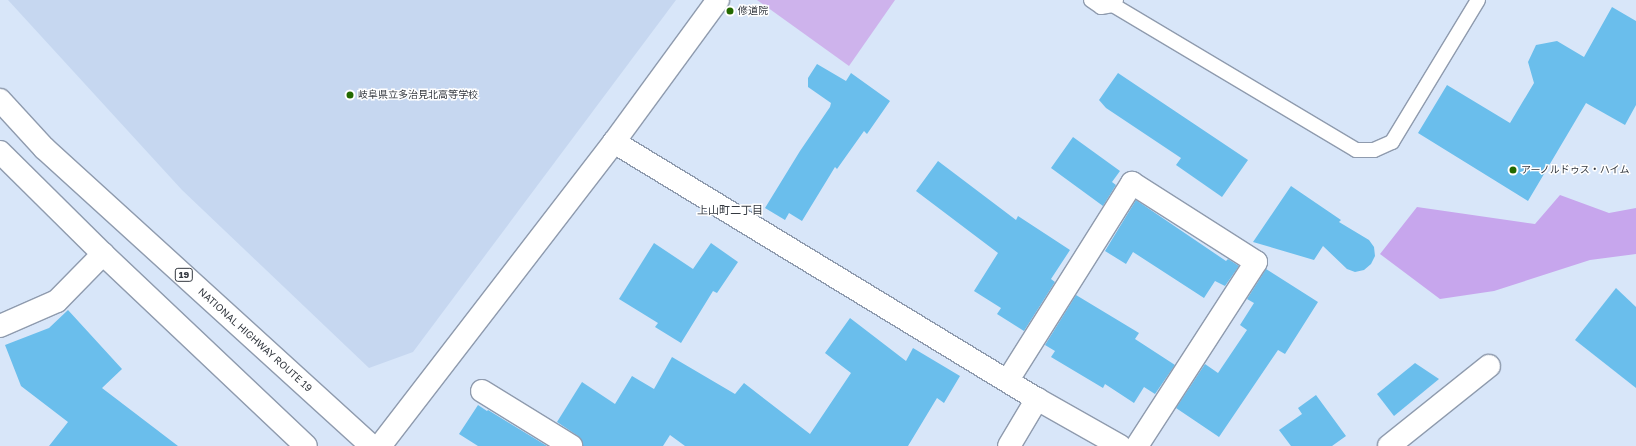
<!DOCTYPE html>
<html>
<head>
<meta charset="utf-8">
<style>
  body { margin:0 }
  #map { position:relative; width:1636px; height:446px; overflow:hidden; background:#d8e6f9; font-family:"Golos Text","Noto Sans JP",sans-serif }
  div>[style] { position:absolute }
  [style*='--x'] { left:calc(var(--x)*1px); top:calc(var(--y)*1px); width:calc(var(--w)*1px); rotate:calc(var(--a)*1deg) }
  .built>* { inset:0; background:#c6d7f0 }
  .green>* { inset:0; background:#ceb3ec }
  .forest>* { inset:0; background:#c7a6ed }
  .building>* { inset:0; background:#6abeec }
  .roads { filter:drop-shadow(1px 0 #8f9bae) drop-shadow(-1px 0 #8f9bae) drop-shadow(0 1px #8f9bae) drop-shadow(0 -1px #8f9bae) }
  .lane>* { height:14px; margin:-7px; padding:0 7px; transform-origin:7px; border-radius:7px; background:#fff }
  .street>* { height:22px; margin:-11px; padding:0 11px; transform-origin:11px; border-radius:11px; background:#fff }
  .highway>* { height:22px; margin:-11px; padding:0 11px; transform-origin:11px; border-radius:11px; background:#fff }
  .dots>* { width:11px; height:11px; translate:-50% -50%; box-sizing:border-box; border:2px solid #fff; border-radius:50% }
  span { translate:-50% -50%; white-space:nowrap; text-align:center; line-height:1.15; -webkit-text-stroke:3px #fff; paint-order:stroke }
  .shield-label span { padding:1px 3px; background:#fff; border:1px solid; border-radius:3px; -webkit-text-stroke-width:0 }
  .shield-label { font-size:9px; color:#343940; font-weight:700 }
  .poi-label { font-size:10px; color:#343940 }
  .left { translate:0 -50%; text-align:left }
  .street-label { font-size:10px; color:#343940 }
  .neighbourhood-label { font-size:11px; color:#343940 }
</style>
</head>
<body>
<div id="map">
  <div class="built">
    <i style="clip-path:polygon(8px 0,676px 0,413px 352px,369px 368px,182px 190px)"></i>
  </div>
  <div class="green">
    <i style="clip-path:polygon(757px 0,895px 0,849px 66px)"></i>
  </div>
  <div class="forest">
    <i style="clip-path:polygon(1560px 195px,1609px 213px,1636px 208px,1636px 254px,1590px 260px,1494px 291px,1440px 299px,1380px 254px,1417px 207px,1535px 224px)"></i>
  </div>
  <div class="building">
    <i style="clip-path:polygon(1612px 7px,1636px 21px,1636px 105px,1625px 125px,1586px 103px,1528px 201px,1418px 133px,1447px 85px,1510px 123px,1534px 83px,1528px 62px,1536px 45px,1557px 41px,1584px 57px)"></i>
    <i style="clip-path:polygon(817px 64px,846px 81px,851px 73px,890px 101px,867px 134px,864px 131px,837px 169px,835px 167px,802px 221px,789px 213px,785px 220px,765px 208px,800px 151px,830px 107px,831px 103px,808px 87px,808px 78px)"></i>
    <i style="clip-path:polygon(1118px 73px,1248px 160px,1222px 197px,1176px 165px,1181px 158px,1106px 108px,1099px 100px)"></i>
    <i style="clip-path:polygon(1073px 137px,1120px 171px,1112px 182px,1116px 185px,1103px 206px,1051px 168px)"></i>
    <i style="clip-path:polygon(938px 161px,1016px 220px,1018px 216px,1070px 250px,1051px 279px,1055px 282px,1024px 331px,997px 314px,1001px 308px,974px 291px,998px 253px,916px 191px)"></i>
    <i style="clip-path:polygon(1291px 186px,1341px 220px,1339px 222px,1369px 240px,1374px 247px,1375px 256px,1371px 264px,1364px 270px,1355px 272px,1347px 269px,1323px 246px,1314px 260px,1253px 242px)"></i>
    <i style="clip-path:polygon(1136px 200px,1226px 261px,1228px 259px,1239px 266px,1225px 286px,1215px 281px,1204px 298px,1133px 252px,1126px 264px,1105px 251px)"></i>
    <i style="clip-path:polygon(654px 243px,693px 269px,711px 243px,738px 262px,717px 293px,713px 291px,681px 343px,655px 327px,658px 323px,619px 299px)"></i>
    <i style="clip-path:polygon(1266px 269px,1318px 302px,1285px 354px,1278px 350px,1219px 437px,1176px 408px,1205px 364px,1218px 373px,1247px 330px,1240px 325px,1254px 303px,1247px 299px)"></i>
    <i style="clip-path:polygon(1616px 288px,1636px 307px,1636px 388px,1575px 340px)"></i>
    <i style="clip-path:polygon(1076px 295px,1139px 333px,1135px 339px,1175px 365px,1155px 394px,1144px 387px,1134px 403px,1105px 384px,1103px 388px,1051px 357px,1055px 351px,1045px 345px)"></i>
    <i style="clip-path:polygon(68px 310px,122px 369px,102px 388px,178px 446px,49px 446px,68px 422px,21px 386px,5px 345px,49px 328px)"></i>
    <i style="clip-path:polygon(850px 318px,906px 361px,913px 348px,960px 376px,944px 403px,937px 398px,908px 446px,685px 446px,670px 435px,663px 446px,583px 446px,578px 436px,557px 422px,582px 382px,615px 404px,632px 376px,654px 389px,672px 357px,735px 394px,744px 383px,810px 434px,851px 373px,825px 353px)"></i>
    <i style="clip-path:polygon(1415px 363px,1439px 379px,1394px 416px,1377px 394px)"></i>
    <i style="clip-path:polygon(1316px 395px,1346px 436px,1332px 446px,1291px 446px,1279px 430px,1302px 414px,1298px 408px)"></i>
    <i style="clip-path:polygon(478px 405px,487px 411px,488px 410px,547px 446px,478px 446px,459px 434px)"></i>
  </div>
  <div class="roads">
    <div class="lane">
      <i style="--x:1091;--y:0;--w:12;--a:35"></i>
      <i style="--x:1101;--y:7;--w:12;--a:-9"></i>
      <i style="--x:1116;--y:0;--w:6;--a:121"></i>
      <i style="--x:1113;--y:5;--w:283;--a:30.8"></i>
      <i style="--x:1356;--y:150;--w:18;--a:0"></i>
      <i style="--x:1374;--y:150;--w:20;--a:-24"></i>
      <i style="--x:1392;--y:142;--w:166;--a:-58.8"></i>
    </div>
    <div class="street">
      <i style="--x:614;--y:142;--w:495;--a:31.3"></i>
      <i style="--x:1037;--y:399;--w:95;--a:29.5"></i>
      <i style="--x:0;--y:326;--w:62;--a:-23.7"></i>
      <i style="--x:57;--y:301;--w:66;--a:-45.6"></i>
      <i style="--x:1008;--y:380;--w:233;--a:-57.8"></i>
      <i style="--x:1132;--y:183;--w:147;--a:32.5"></i>
      <i style="--x:1256;--y:262;--w:219;--a:122.9"></i>
      <i style="--x:482;--y:391;--w:105;--a:31.7"></i>
      <i style="--x:380;--y:446;--w:384;--a:-52.4"></i>
      <i style="--x:614;--y:142;--w:176;--a:-53.8"></i>
      <i style="--x:1009;--y:446;--w:55;--a:-59.2"></i>
      <i style="--x:1389;--y:446;--w:128;--a:-38.7"></i>
    </div>
    <div class="highway">
      <i style="--x:0;--y:100;--w:65;--a:47.5"></i>
      <i style="--x:44;--y:148;--w:443;--a:42.3"></i>
      <i style="--x:0;--y:152;--w:145;--a:44.7"></i>
      <i style="--x:103;--y:254;--w:279;--a:43.4"></i>
    </div>
  </div>
  <div class="dots">
    <i style="left:730px;top:11px;background:#236900"></i>
    <i style="left:350px;top:95px;background:#236900"></i>
    <i style="left:1513px;top:170px;background:#236900"></i>
  </div>
  <div class="shield-label">
    <span style="left:184px;top:275px">19</span>
  </div>
  <div class="poi-label">
    <span class="left" style="left:738px;top:11px">修道院</span>
    <span class="left" style="left:358px;top:95px">岐阜県立多治見北高等学校</span>
    <span class="left" style="left:1521px;top:170px">アーノルドゥス・ハイム</span>
  </div>
  <div class="street-label">
    <span style="left:255px;top:340px;rotate:42deg">NATIONAL HIGHWAY ROUTE 19</span>
  </div>
  <div class="neighbourhood-label">
    <span style="left:730px;top:210px">上山町二丁目</span>
  </div>
</div>
</body>
</html>
